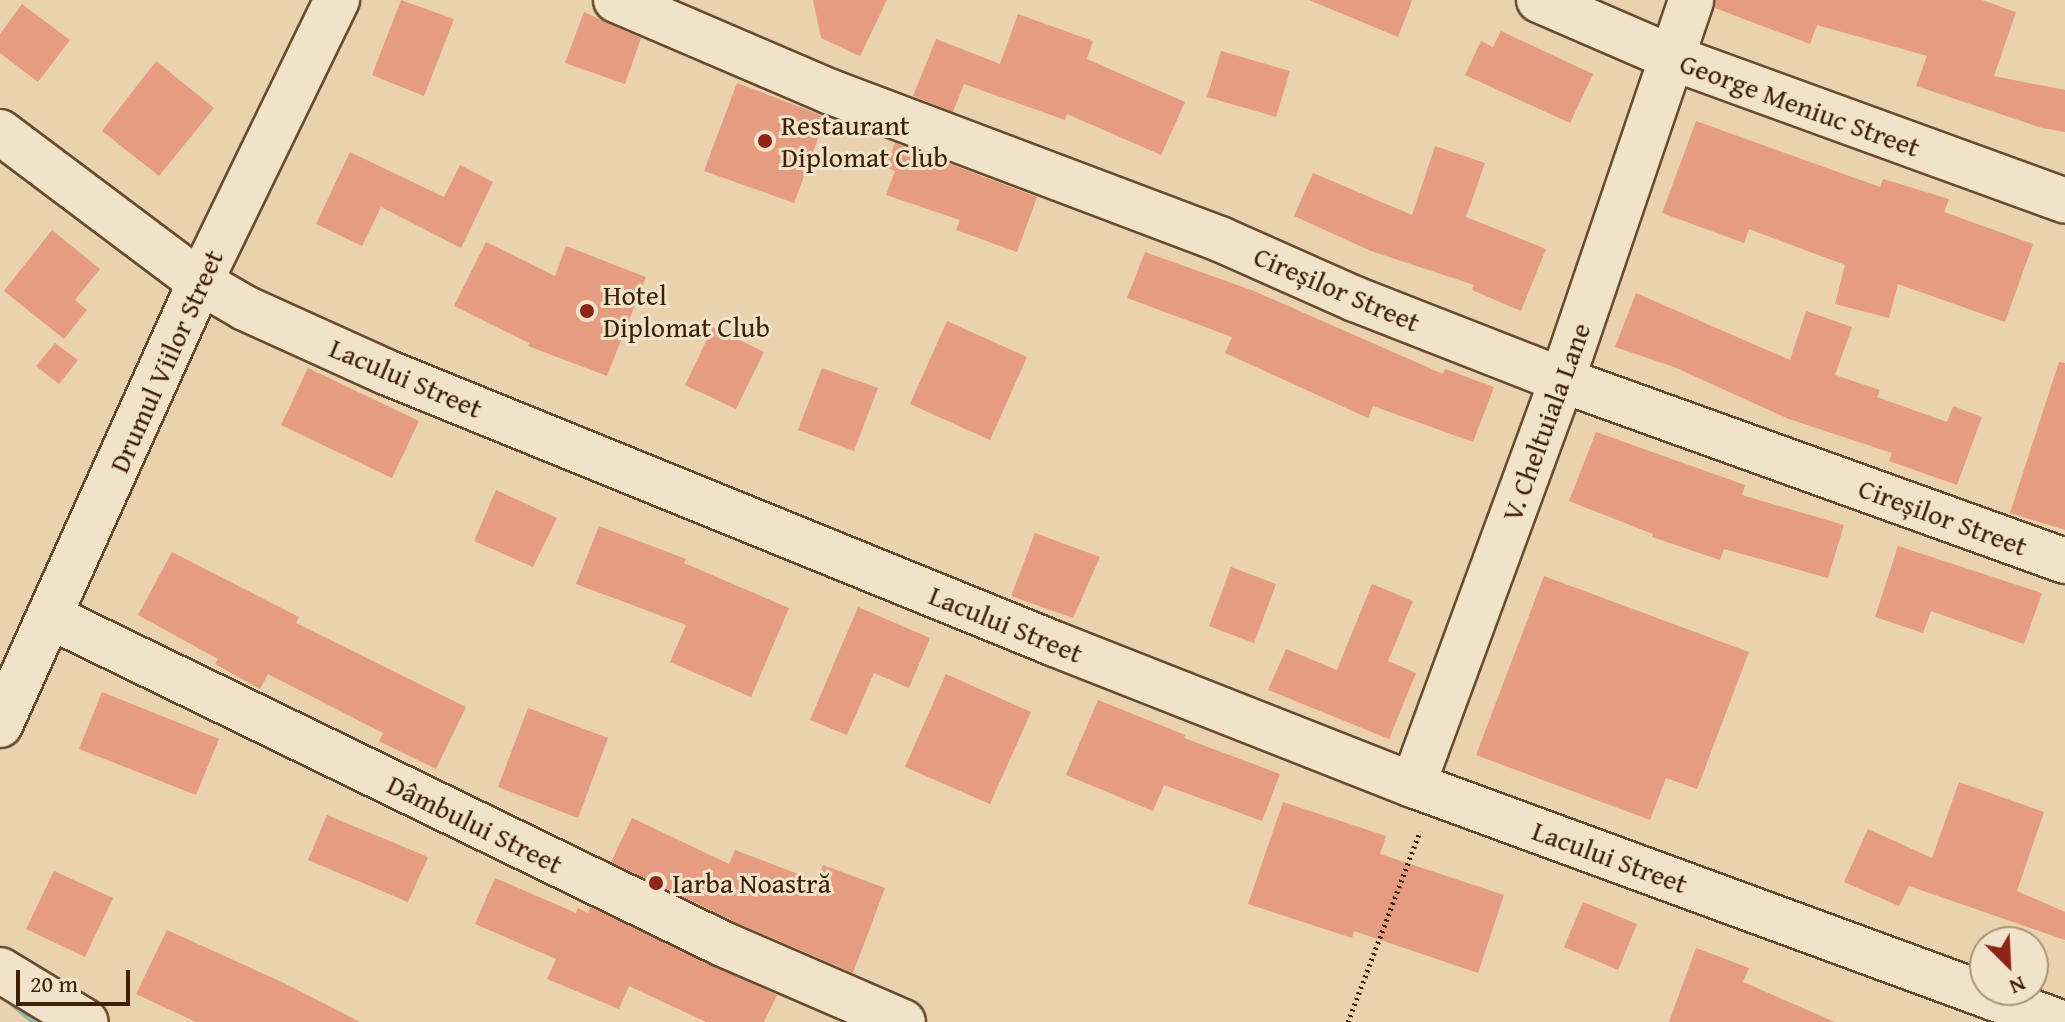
<!DOCTYPE html>
<html>
<head>
<meta charset="utf-8">
<style>
  body { margin:0 }
  #map { position:relative; width:2065px; height:1022px; overflow:hidden; background:#e9d2ad; font-family:"Gentium Book Plus",serif }
  div>[style] { position:absolute }
  [style*='--x'] { left:calc(var(--x)*1px); top:calc(var(--y)*1px); width:calc(var(--w)*1px); rotate:calc(var(--a)*1deg) }
  .stream>* { height:11px; margin:-5.5px; padding:0 5.5px; transform-origin:5.5px; border-radius:5.5px; background:#98b8a6 }
  .building>* { inset:0; background:#e59c81 }
  .path>* { height:5px; margin-top:-2.5px; transform-origin:0; background:repeating-linear-gradient(90deg,#3d2005 0 2px,transparent 0 6px) }
  .roads { filter:drop-shadow(2px 0 #684c2f) drop-shadow(-2px 0 #684c2f) drop-shadow(0 2px #684c2f) drop-shadow(0 -2px #684c2f) }
  .minor>* { height:44px; margin:-22px; padding:0 22px; transform-origin:22px; border-radius:22px; background:#f1e2ca }
  .dots>* { width:22px; height:22px; translate:-50% -50%; box-sizing:border-box; border:4px solid #f1e2ca; border-radius:50% }
  span { translate:-50% -50%; white-space:nowrap; text-align:center; line-height:1.15; -webkit-text-stroke:6px #f1e2ca; paint-order:stroke }
  .street-label { font-size:28px; color:#3d2005 }
  .poi-label { font-size:28px; color:#3d2005 }
  .left { translate:0 -50%; text-align:left }
  .north { position:absolute; left:1969px; top:926px; width:80px; height:80px; box-sizing:border-box; background:#f1e2ca; border:2px solid #a9947b; border-radius:50%; rotate:156deg; font-size:22px; font-weight:700; line-height:32px; text-align:center; color:#3d2005 }
  .north::after { content:''; display:block; margin:auto; width:28px; height:36px; background:#8f2418; clip-path:polygon(50% 0,100% 100%,50% 72%,0 100%) }
  .scale { position:absolute; left:16px; top:970px; width:114px; height:36px; box-sizing:border-box; border:4px solid #3d2005; border-top:0; padding-left:10px; font-size:24px; line-height:28px; white-space:nowrap; color:#3d2005; -webkit-text-stroke:6px #f1e2ca; paint-order:stroke }
</style>
</head>
<body>
<div id="map">
  <div class="stream">
    <i style="--x:13;--y:1001;--w:33;--a:40"></i>
  </div>
  <div class="building">
    <i style="clip-path:polygon(401px 0,454px 19px,424px 96px,372px 75px)"></i>
    <i style="clip-path:polygon(813px 0,887px 0,860px 56px,821px 38px)"></i>
    <i style="clip-path:polygon(1309px 0,1412px 0,1398px 37px)"></i>
    <i style="clip-path:polygon(1715px 0,1982px 0,2016px 12px,1994px 76px,2065px 90px,2065px 132px,2042px 128px,1916px 86px,1927px 56px,1817px 25px,1810px 44px,1715px 8px)"></i>
    <i style="clip-path:polygon(22px 4px,70px 40px,38px 82px,0 53px,0 34px)"></i>
    <i style="clip-path:polygon(584px 12px,641px 38px,625px 84px,565px 63px)"></i>
    <i style="clip-path:polygon(1018px 14px,1093px 41px,1087px 59px,1185px 102px,1161px 155px,1067px 114px,1065px 120px,964px 84px,953px 112px,913px 96px,936px 39px,1000px 64px)"></i>
    <i style="clip-path:polygon(1501px 31px,1593px 74px,1570px 123px,1465px 75px,1481px 41px,1493px 47px)"></i>
    <i style="clip-path:polygon(1221px 51px,1290px 71px,1276px 117px,1207px 97px)"></i>
    <i style="clip-path:polygon(156px 61px,214px 108px,159px 176px,102px 131px)"></i>
    <i style="clip-path:polygon(737px 83px,826px 117px,794px 203px,704px 171px)"></i>
    <i style="clip-path:polygon(1696px 121px,1880px 187px,1883px 179px,1949px 199px,1944px 212px,2033px 244px,2005px 322px,1898px 284px,1889px 318px,1835px 304px,1845px 265px,1749px 229px,1744px 243px,1662px 213px)"></i>
    <i style="clip-path:polygon(895px 143px,1037px 197px,1017px 252px,956px 230px,960px 220px,886px 195px,895px 171px,885px 167px)"></i>
    <i style="clip-path:polygon(1435px 146px,1485px 163px,1466px 217px,1546px 249px,1521px 311px,1472px 290px,1474px 285px,1371px 251px,1294px 216px,1313px 173px,1412px 215px)"></i>
    <i style="clip-path:polygon(350px 152px,444px 197px,460px 165px,493px 182px,461px 248px,381px 207px,362px 246px,316px 224px)"></i>
    <i style="clip-path:polygon(52px 230px,100px 269px,75px 300px,87px 310px,64px 339px,4px 291px)"></i>
    <i style="clip-path:polygon(486px 242px,555px 276px,566px 246px,646px 277px,607px 376px,528px 346px,529px 343px,454px 306px)"></i>
    <i style="clip-path:polygon(1145px 252px,1254px 291px,1443px 374px,1445px 369px,1494px 387px,1473px 442px,1373px 406px,1368px 418px,1225px 353px,1232px 337px,1127px 298px)"></i>
    <i style="clip-path:polygon(1636px 293px,1790px 360px,1806px 311px,1852px 327px,1835px 375px,1880px 390px,1877px 397px,1947px 422px,1953px 406px,1982px 417px,1957px 485px,1889px 461px,1892px 453px,1789px 419px,1674px 367px,1615px 347px)"></i>
    <i style="clip-path:polygon(947px 321px,1027px 357px,990px 440px,910px 404px)"></i>
    <i style="clip-path:polygon(713px 327px,764px 352px,736px 409px,685px 385px)"></i>
    <i style="clip-path:polygon(55px 343px,78px 360px,59px 384px,36px 366px)"></i>
    <i style="clip-path:polygon(2059px 362px,2065px 363px,2065px 530px,2010px 513px)"></i>
    <i style="clip-path:polygon(308px 368px,419px 421px,392px 478px,281px 425px)"></i>
    <i style="clip-path:polygon(822px 368px,878px 388px,854px 451px,798px 430px)"></i>
    <i style="clip-path:polygon(1596px 432px,1745px 485px,1742px 495px,1844px 525px,1828px 578px,1724px 549px,1720px 560px,1652px 537px,1653px 534px,1569px 501px)"></i>
    <i style="clip-path:polygon(496px 490px,557px 518px,533px 567px,474px 541px)"></i>
    <i style="clip-path:polygon(599px 526px,686px 559px,684px 563px,789px 608px,751px 697px,670px 662px,686px 625px,576px 584px)"></i>
    <i style="clip-path:polygon(1035px 533px,1100px 557px,1073px 618px,1011px 596px)"></i>
    <i style="clip-path:polygon(1898px 546px,2042px 593px,2024px 644px,1931px 611px,1923px 633px,1875px 617px)"></i>
    <i style="clip-path:polygon(172px 552px,299px 617px,296px 623px,466px 707px,436px 769px,379px 741px,383px 733px,268px 674px,260px 689px,215px 664px,218px 659px,138px 615px)"></i>
    <i style="clip-path:polygon(1231px 567px,1276px 584px,1254px 643px,1209px 626px)"></i>
    <i style="clip-path:polygon(1544px 576px,1749px 652px,1697px 789px,1666px 778px,1650px 820px,1476px 755px)"></i>
    <i style="clip-path:polygon(1372px 584px,1413px 601px,1388px 661px,1416px 673px,1389px 739px,1268px 690px,1286px 649px,1337px 670px)"></i>
    <i style="clip-path:polygon(858px 607px,930px 638px,909px 688px,874px 673px,847px 735px,810px 720px)"></i>
    <i style="clip-path:polygon(946px 674px,1031px 712px,990px 804px,905px 767px)"></i>
    <i style="clip-path:polygon(102px 692px,219px 739px,196px 795px,79px 749px)"></i>
    <i style="clip-path:polygon(1098px 700px,1185px 735px,1184px 738px,1280px 774px,1262px 821px,1164px 785px,1153px 811px,1066px 775px)"></i>
    <i style="clip-path:polygon(528px 708px,608px 738px,578px 818px,498px 787px)"></i>
    <i style="clip-path:polygon(1959px 782px,2044px 812px,2017px 891px,2065px 912px,2065px 940px,1909px 886px,1899px 906px,1844px 882px,1868px 829px,1932px 858px)"></i>
    <i style="clip-path:polygon(1283px 802px,1386px 836px,1380px 854px,1504px 895px,1478px 973px,1354px 931px,1352px 938px,1248px 904px)"></i>
    <i style="clip-path:polygon(327px 815px,428px 857px,408px 902px,308px 860px)"></i>
    <i style="clip-path:polygon(632px 818px,729px 864px,735px 850px,817px 881px,823px 865px,885px 888px,853px 973px,733px 921px,611px 862px)"></i>
    <i style="clip-path:polygon(54px 871px,113px 898px,85px 957px,26px 929px)"></i>
    <i style="clip-path:polygon(495px 878px,576px 913px,578px 908px,588px 913px,590px 907px,777px 995px,764px 1022px,706px 1022px,629px 986px,619px 1009px,547px 979px,556px 959px,475px 924px)"></i>
    <i style="clip-path:polygon(1583px 902px,1637px 924px,1618px 970px,1564px 947px)"></i>
    <i style="clip-path:polygon(167px 930px,284px 983px,360px 1022px,196px 1022px,136px 994px)"></i>
    <i style="clip-path:polygon(1696px 948px,1749px 968px,1743px 982px,1835px 1022px,1669px 1022px)"></i>
  </div>
  <div class="path">
    <i style="--x:1348;--y:1022;--w:204;--a:-69.3"></i>
  </div>
  <div class="roads">
    <div class="minor">
      <i style="--x:616;--y:0;--w:234;--a:23.2"></i>
      <i style="--x:831;--y:92;--w:416;--a:20.7"></i>
      <i style="--x:1220;--y:239;--w:148;--a:24"></i>
      <i style="--x:1355;--y:299;--w:222;--a:21.4"></i>
      <i style="--x:1562;--y:380;--w:535;--a:19.79"></i>
      <i style="--x:1539;--y:0;--w:146;--a:23.4"></i>
      <i style="--x:1673;--y:58;--w:417;--a:20"></i>
      <i style="--x:0;--y:132;--w:250;--a:36.9"></i>
      <i style="--x:200;--y:282;--w:52;--a:30"></i>
      <i style="--x:245;--y:308;--w:155;--a:24.4"></i>
      <i style="--x:386;--y:372;--w:722;--a:22.13"></i>
      <i style="--x:1055;--y:644;--w:385;--a:21.5"></i>
      <i style="--x:1413;--y:785;--w:688;--a:20.15"></i>
      <i style="--x:51;--y:617;--w:747;--a:25.95"></i>
      <i style="--x:723;--y:944;--w:196;--a:23.4"></i>
      <i style="--x:0;--y:725;--w:486;--a:-65.7"></i>
      <i style="--x:200;--y:282;--w:314;--a:-64.1"></i>
      <i style="--x:1413;--y:785;--w:432;--a:-69.8"></i>
      <i style="--x:1562;--y:380;--w:401;--a:-71.2"></i>
      <i style="--x:0;--y:970;--w:100;--a:31.2"></i>
    </div>
  </div>
  <div class="dots">
    <i style="left:765px;top:141px;background:#8f2418"></i>
    <i style="left:587px;top:311px;background:#8f2418"></i>
    <i style="left:656px;top:883px;background:#8f2418"></i>
  </div>
  <div class="street-label">
    <span style="left:1800px;top:105px;rotate:20deg">George Meniuc Street</span>
    <span style="left:1337px;top:289px;rotate:23deg">Cireșilor Street</span>
    <span style="left:166px;top:361px;rotate:-66deg">Drumul Viilor Street</span>
    <span style="left:406px;top:378px;rotate:23deg">Lacului Street</span>
    <span style="left:1546px;top:422px;rotate:-70deg">V. Cheltuiala Lane</span>
    <span style="left:1943px;top:517px;rotate:20deg">Cireșilor Street</span>
    <span style="left:1006px;top:624px;rotate:22deg">Lacului Street</span>
    <span style="left:475px;top:824px;rotate:26deg">Dâmbului Street</span>
    <span style="left:1610px;top:857px;rotate:20deg">Lacului Street</span>
  </div>
  <div class="poi-label">
    <span class="left" style="left:781px;top:141px">Restaurant<br>Diplomat Club</span>
    <span class="left" style="left:603px;top:311px">Hotel<br>Diplomat Club</span>
    <span class="left" style="left:672px;top:883px">Iarba Noastră</span>
  </div>
  <div class="north">N</div>
  <div class="scale">20 m</div>
</div>
</body>
</html>
